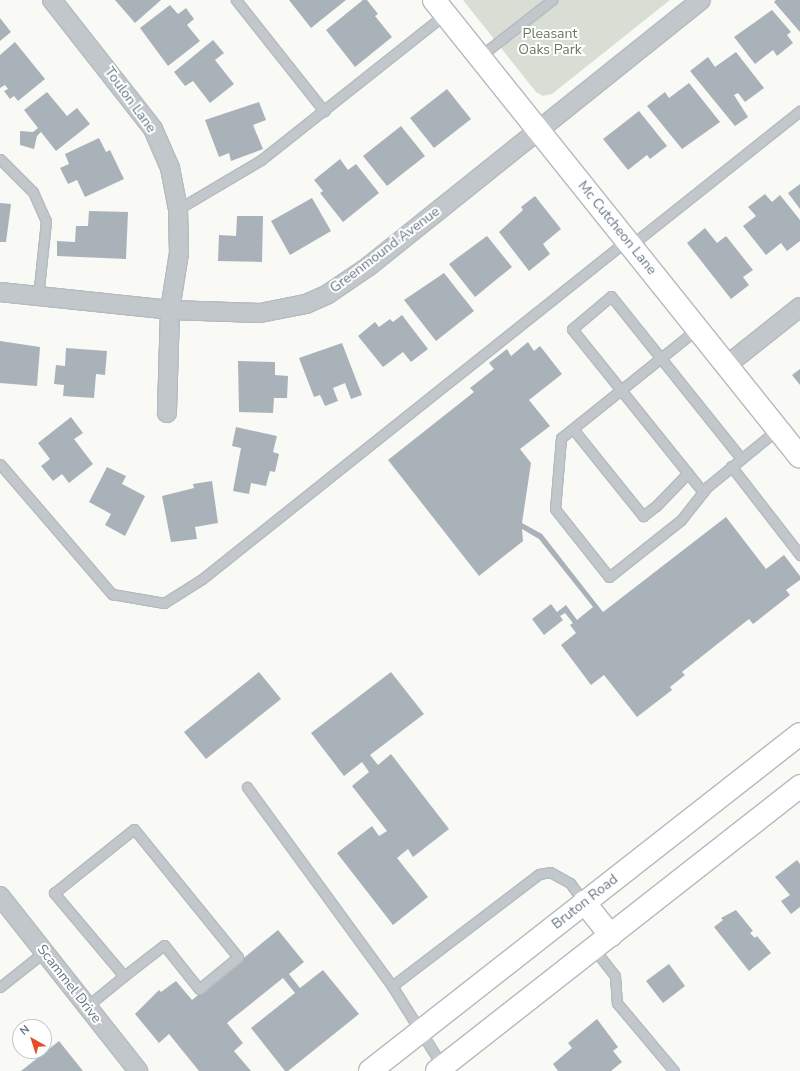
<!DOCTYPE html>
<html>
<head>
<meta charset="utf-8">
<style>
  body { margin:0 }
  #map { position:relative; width:800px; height:1071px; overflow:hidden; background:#f9f9f6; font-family:"Nunito Sans",sans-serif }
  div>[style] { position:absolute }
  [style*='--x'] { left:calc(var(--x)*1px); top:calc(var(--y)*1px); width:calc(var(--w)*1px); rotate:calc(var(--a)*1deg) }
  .green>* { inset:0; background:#d9ded5 }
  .building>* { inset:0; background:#a9b2b8 }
  .roads { filter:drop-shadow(1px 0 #b4bbbf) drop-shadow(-1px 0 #b4bbbf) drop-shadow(0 1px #b4bbbf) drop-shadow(0 -1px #b4bbbf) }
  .lane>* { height:9px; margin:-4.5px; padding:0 4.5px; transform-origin:4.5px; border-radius:4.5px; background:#c2c7cb }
  .street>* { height:18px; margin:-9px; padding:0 9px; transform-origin:9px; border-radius:9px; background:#c2c7cb }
  .secondary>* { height:22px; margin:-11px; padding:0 11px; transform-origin:11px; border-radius:11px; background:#fff }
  span { translate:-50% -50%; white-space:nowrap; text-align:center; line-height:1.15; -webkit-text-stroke:4px #fff; paint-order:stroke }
  .park-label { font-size:14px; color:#677a62 }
  .street-label { font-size:14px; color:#637682 }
  .north { position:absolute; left:12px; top:1019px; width:40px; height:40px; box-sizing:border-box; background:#fff; border:1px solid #c1c8cd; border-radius:50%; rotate:321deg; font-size:11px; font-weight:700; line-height:16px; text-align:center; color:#637682 }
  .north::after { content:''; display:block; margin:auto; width:14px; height:18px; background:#e64e29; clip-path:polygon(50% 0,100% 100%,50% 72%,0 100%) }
</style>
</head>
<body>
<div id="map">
  <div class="green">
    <i style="clip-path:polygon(463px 0,670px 0,552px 94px,543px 96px,536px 92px)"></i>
  </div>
  <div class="building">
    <i style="clip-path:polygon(115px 0,161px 0,135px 23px)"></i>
    <i style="clip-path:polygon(289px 0,346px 0,311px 28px)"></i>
    <i style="clip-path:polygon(363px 0,367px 0,378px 14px,375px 16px,392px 37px,355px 67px,326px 30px)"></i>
    <i style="clip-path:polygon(776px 0,800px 0,800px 32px,774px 2px)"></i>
    <i style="clip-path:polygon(170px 5px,178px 14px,186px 8px,194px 19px,187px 25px,200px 41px,168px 66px,140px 28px)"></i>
    <i style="clip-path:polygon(772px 10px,791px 32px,787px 35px,793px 43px,777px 56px,773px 50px,755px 64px,734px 37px)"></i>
    <i style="clip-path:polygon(0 18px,11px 32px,0 41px)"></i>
    <i style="clip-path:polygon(213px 40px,224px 53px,215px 60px,234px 84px,210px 103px,193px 81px,185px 86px,174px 72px)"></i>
    <i style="clip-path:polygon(15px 42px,45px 79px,18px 101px,14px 96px,10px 99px,4px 91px,8px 89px,5px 85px,0 88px,0 55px)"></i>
    <i style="clip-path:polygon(736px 52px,764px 88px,745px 102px,738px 93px,734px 95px,748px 117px,735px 126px,690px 71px,708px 57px,715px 67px)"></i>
    <i style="clip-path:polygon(689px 83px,720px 122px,682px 149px,647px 106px,665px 92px,669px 98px)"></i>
    <i style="clip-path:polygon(447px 89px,471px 119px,434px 148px,410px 118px)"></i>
    <i style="clip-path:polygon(47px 92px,67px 116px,77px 108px,90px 124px,56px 151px,41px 132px,37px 136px,34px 149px,20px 145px,20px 131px,33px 132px,38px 128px,24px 110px)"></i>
    <i style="clip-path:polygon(259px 102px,266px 120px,253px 125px,263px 149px,231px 161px,229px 153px,219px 157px,205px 120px)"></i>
    <i style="clip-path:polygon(639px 111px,667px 146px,650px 159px,647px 155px,628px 170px,603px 139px)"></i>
    <i style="clip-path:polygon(401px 126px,425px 156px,387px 186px,363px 156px)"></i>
    <i style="clip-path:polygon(99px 138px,106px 152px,110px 150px,124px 179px,85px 197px,77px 180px,68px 184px,60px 168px,69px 164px,65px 154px)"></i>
    <i style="clip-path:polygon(340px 159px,348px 170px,356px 164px,379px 193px,343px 222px,320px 193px,323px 191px,314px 180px)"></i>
    <i style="clip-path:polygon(800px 184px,800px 209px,788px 193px)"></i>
    <i style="clip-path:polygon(765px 194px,772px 202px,780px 195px,800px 220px,800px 241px,787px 251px,781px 243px,766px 255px,743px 226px,756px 216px,748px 207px)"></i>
    <i style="clip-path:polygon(535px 196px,561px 229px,543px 244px,550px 254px,529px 271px,499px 232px,523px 210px,521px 207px)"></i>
    <i style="clip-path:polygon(312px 198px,331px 231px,290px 255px,271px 221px)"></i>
    <i style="clip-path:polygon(0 203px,11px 204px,6px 242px,0 242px)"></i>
    <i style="clip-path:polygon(89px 211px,128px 212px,126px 259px,57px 256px,57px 241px,75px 242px,76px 226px,88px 226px)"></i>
    <i style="clip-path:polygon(237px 216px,263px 216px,262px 262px,218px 261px,219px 235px,236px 236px)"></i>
    <i style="clip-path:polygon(705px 228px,717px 243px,726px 236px,753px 270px,743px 277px,749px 285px,731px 299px,687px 243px)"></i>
    <i style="clip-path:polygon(487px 236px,512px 267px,475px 297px,449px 264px)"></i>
    <i style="clip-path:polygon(444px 273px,474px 311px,436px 341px,404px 300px)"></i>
    <i style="clip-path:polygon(402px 315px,428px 349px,411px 362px,403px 352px,383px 367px,358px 336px,375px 322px,379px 327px,390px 319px,393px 322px)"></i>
    <i style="clip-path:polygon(0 341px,40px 347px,37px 386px,0 383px)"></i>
    <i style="clip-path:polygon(528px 342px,534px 351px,540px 346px,562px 374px,529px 400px,550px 426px,520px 449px,531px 463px,522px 523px,542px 534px,603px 612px,726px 517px,766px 569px,784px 555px,800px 576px,800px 580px,786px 590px,790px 595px,753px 624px,749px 619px,682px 672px,685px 675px,670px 687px,672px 690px,637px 717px,604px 675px,591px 685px,561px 645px,576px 633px,570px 625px,573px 623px,565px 613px,560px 616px,563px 620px,544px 635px,532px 619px,551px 604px,557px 612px,566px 605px,577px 620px,593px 607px,539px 539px,522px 529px,523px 541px,479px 576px,388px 460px,474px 392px,470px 388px,494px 369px,489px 363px,507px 349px,511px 356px)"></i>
    <i style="clip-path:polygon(342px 343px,362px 395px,351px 399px,345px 383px,333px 388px,338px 401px,325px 406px,320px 395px,314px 397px,299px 358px)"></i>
    <i style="clip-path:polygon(66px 348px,107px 351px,105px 375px,96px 374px,94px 398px,63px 396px,64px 385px,54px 384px,56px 365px,65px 366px)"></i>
    <i style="clip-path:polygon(238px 361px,275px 362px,275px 375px,288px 376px,287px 398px,274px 398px,273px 413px,239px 412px)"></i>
    <i style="clip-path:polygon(800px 369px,800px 385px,792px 375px)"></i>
    <i style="clip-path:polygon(71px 417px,83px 433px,74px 439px,93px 464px,69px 483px,62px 474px,53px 481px,41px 466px,50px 459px,38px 443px)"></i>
    <i style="clip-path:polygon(236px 427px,277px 436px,273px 452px,279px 454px,275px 472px,270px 471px,266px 486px,251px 483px,249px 494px,233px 491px,241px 448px,232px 446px)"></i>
    <i style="clip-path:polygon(107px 467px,126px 476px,122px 484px,145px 496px,125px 536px,105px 525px,111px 514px,89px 502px)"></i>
    <i style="clip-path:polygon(212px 481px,218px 523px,195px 527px,197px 539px,171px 542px,162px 496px,194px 488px,193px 484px)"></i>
    <i style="clip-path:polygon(259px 672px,281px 699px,206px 759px,184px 732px)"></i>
    <i style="clip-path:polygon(391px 672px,424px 714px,370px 755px,378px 765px,391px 754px,449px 829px,413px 857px,408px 849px,397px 858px,428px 897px,393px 925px,337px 853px,372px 826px,379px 836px,387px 831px,352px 786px,369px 772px,362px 762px,344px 776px,311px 733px)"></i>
    <i style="clip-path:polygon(797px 860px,800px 864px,800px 907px,791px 914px,781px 901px,790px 895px,775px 877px)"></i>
    <i style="clip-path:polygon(736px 910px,753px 931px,750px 933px,755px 938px,757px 936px,771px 953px,749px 971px,714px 927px,723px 920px,721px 918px)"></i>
    <i style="clip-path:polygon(278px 930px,304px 962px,289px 974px,300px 988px,323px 970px,359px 1014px,288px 1071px,285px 1071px,251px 1028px,295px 993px,283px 978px,227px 1023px,243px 1043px,234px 1051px,251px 1071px,199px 1071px,169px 1034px,159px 1043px,135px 1014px,159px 990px,161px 992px,176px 981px,192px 1000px)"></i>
    <i style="clip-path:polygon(669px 964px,685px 986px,663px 1003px,646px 981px)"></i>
    <i style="clip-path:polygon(597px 1019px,618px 1047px,613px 1051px,622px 1062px,611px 1071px,558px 1071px,553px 1064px,572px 1048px,568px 1043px)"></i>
    <i style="clip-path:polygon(59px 1041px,83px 1071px,21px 1071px)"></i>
  </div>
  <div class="roads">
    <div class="lane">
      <i style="--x:236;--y:0;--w:142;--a:51.6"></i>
      <i style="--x:479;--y:57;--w:93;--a:-38"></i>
      <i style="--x:0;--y:159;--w:47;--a:45"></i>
      <i style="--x:33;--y:192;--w:32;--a:66"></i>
      <i style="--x:46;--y:221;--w:76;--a:96"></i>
      <i style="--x:178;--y:209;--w:96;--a:-30.6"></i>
      <i style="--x:261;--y:160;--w:235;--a:-38.4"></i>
      <i style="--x:630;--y:246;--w:217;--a:-38.5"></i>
      <i style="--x:697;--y:329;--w:174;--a:141.3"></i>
      <i style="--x:561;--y:438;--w:71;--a:94.8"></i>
      <i style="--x:555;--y:509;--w:87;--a:51.5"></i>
      <i style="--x:609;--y:577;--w:92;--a:-38.4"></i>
      <i style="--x:681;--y:520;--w:42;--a:-51.8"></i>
      <i style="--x:707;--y:487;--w:92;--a:-39.2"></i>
      <i style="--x:573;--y:429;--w:112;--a:51.2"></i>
      <i style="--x:643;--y:516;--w:16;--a:-38"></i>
      <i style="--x:656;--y:506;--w:46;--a:-45.9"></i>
      <i style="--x:0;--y:464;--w:172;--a:49.3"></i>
      <i style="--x:112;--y:594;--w:53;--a:9.8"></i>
      <i style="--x:164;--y:603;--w:45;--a:-32.3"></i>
      <i style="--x:202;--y:579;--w:542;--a:-38.56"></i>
      <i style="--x:731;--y:466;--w:113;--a:52.2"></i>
      <i style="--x:703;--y:492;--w:209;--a:-128.8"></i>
      <i style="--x:572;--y:329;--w:51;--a:-40.2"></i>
      <i style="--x:611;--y:296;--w:208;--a:51.3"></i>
      <i style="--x:247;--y:787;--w:246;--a:53.9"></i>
      <i style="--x:392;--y:986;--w:96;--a:57.8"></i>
      <i style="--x:594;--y:949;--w:34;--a:52"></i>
      <i style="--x:615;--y:976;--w:27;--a:86"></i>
      <i style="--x:617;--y:1003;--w:89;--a:50"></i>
      <i style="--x:392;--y:986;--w:185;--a:-37.3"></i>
      <i style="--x:539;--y:874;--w:11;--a:-10"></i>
      <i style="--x:550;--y:872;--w:23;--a:29"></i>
      <i style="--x:570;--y:883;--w:24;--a:54"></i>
      <i style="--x:0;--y:987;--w:56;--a:-38.5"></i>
      <i style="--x:86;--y:1007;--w:49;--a:-39.2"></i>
      <i style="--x:124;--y:976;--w:109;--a:-130.1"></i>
      <i style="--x:54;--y:893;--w:102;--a:-38.7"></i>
      <i style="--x:134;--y:829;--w:165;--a:50.9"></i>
      <i style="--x:238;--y:957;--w:50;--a:140.6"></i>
      <i style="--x:199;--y:989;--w:56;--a:-128.5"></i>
      <i style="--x:164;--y:945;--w:51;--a:142.2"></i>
    </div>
    <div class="street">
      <i style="--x:52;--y:0;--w:164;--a:51.9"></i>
      <i style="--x:153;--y:129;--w:43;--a:66.4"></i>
      <i style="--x:170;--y:168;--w:42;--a:79"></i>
      <i style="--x:178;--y:209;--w:44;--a:88.7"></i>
      <i style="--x:179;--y:253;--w:58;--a:99"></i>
      <i style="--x:170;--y:310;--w:103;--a:91.7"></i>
      <i style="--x:0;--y:292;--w:171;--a:6"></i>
      <i style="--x:170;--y:310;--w:90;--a:1.9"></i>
      <i style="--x:260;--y:313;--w:47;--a:-11.1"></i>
      <i style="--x:306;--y:304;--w:24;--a:-24"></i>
      <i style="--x:328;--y:294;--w:50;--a:-34.3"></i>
      <i style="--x:369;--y:266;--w:425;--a:-38.7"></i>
      <i style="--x:727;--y:365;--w:93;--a:-38.5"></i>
      <i style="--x:0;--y:896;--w:223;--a:51.7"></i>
    </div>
    <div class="secondary">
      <i style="--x:434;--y:0;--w:585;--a:51.31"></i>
      <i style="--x:584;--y:902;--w:43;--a:51.5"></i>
      <i style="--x:370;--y:1071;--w:546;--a:-38.09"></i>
      <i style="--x:437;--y:1071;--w:462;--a:-38.1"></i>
    </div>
  </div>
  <div class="park-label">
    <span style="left:550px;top:42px">Pleasant<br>Oaks Park</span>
  </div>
  <div class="street-label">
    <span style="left:130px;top:100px;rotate:54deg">Toulon Lane</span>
    <span style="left:617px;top:228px;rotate:51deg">Mc Cutcheon Lane</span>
    <span style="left:385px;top:250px;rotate:-37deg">Greenmound Avenue</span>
    <span style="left:585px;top:902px;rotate:-38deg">Bruton Road</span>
    <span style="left:69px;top:984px;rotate:52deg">Scammel Drive</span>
  </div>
  <div class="north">N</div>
</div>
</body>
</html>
